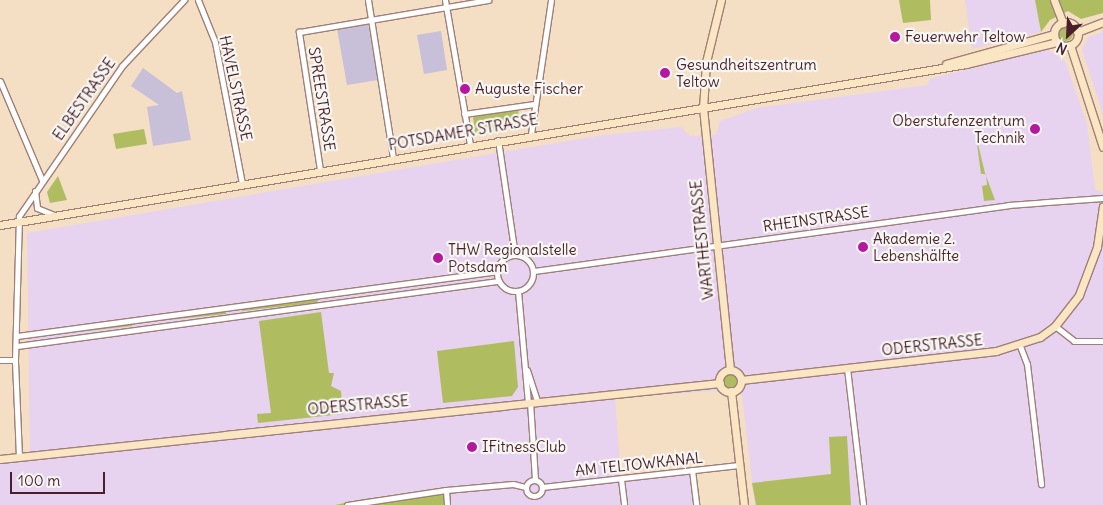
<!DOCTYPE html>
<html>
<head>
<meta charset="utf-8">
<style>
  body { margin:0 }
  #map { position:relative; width:1103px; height:505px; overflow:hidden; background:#f4dfc4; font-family:Delius,sans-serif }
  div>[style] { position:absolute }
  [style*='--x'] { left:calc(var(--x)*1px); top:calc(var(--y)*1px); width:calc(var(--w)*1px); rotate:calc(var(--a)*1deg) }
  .built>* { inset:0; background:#e7d2ef }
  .industrial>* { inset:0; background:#c8bfd8 }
  .green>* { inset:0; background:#afbd60 }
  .round { border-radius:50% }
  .roads { filter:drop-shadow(1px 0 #9f7f78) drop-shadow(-1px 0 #9f7f78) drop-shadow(0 1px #9f7f78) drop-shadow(0 -1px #9f7f78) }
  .street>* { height:5px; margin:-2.5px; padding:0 2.5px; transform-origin:2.5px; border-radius:2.5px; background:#fff }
  .street>.ring { margin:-2.5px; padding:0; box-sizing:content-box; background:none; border:5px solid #fff; border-radius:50% }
  .secondary>* { height:7px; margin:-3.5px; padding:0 3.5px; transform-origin:3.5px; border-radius:3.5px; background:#fbe6c4 }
  .secondary>.ring { margin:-3.5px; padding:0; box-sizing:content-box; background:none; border:7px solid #fbe6c4; border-radius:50% }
  .dots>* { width:14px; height:14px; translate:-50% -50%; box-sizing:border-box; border:2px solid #f6f6f2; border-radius:50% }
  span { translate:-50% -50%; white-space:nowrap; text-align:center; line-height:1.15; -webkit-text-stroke:4.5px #f6f6f2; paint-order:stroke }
  .poi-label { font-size:15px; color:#4a1f2b }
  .left { translate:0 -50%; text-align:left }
  .right { translate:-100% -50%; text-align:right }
  .street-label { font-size:15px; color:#4a1f2b }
  .north { position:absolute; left:1043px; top:10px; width:50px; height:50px; -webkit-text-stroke:4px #f6f6f2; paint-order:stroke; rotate:205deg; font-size:14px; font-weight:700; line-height:20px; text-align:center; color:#4a1f2b }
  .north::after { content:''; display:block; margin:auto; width:18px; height:22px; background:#4a1f2b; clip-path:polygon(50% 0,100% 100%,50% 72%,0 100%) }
  .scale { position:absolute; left:10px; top:472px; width:95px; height:22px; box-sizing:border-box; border:2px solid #4a1f2b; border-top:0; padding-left:6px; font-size:15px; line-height:18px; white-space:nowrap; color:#4a1f2b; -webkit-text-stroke:4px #f6f6f2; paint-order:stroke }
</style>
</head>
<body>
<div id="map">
  <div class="built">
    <i style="clip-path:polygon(965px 0,1035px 0,1041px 32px,972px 49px)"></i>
    <i style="clip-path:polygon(1103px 32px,1103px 115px,1082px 50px,1088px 37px)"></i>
    <i style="clip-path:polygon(1048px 50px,1065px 61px,1087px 124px,1095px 189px,1103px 193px,1103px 505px,755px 505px,741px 389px,615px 398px,621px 479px,692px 470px,696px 505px,447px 505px,445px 490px,335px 505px,0 505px,0 459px,30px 455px,27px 233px,597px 136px,681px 127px,690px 136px,716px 135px,720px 121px,757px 108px,928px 85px,929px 79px)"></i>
  </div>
  <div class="industrial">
    <i style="clip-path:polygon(368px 24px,378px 80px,347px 85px,337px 29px)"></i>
    <i style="clip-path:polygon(441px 31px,447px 70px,424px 74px,417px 35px)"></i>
    <i style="clip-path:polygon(143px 68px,177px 93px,182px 91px,191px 140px,153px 146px,147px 107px,159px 105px,131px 86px)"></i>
  </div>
  <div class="green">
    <i style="clip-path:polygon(899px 0,930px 0,931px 20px,903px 23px)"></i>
    <i style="clip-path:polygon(1035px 0,1103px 0,1103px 13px,1081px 19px,1068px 11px,1050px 20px,1041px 32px)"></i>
    <i class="round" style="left:1059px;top:27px;width:14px;height:14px"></i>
    <i style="clip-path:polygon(518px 109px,520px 126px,475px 134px,473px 117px)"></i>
    <i style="clip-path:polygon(144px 129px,147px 144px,116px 149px,113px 134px)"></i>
    <i style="clip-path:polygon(976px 136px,985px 173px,995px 200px,984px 201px,982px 186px,987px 185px,986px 174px,981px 174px)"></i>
    <i style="clip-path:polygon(58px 176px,67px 200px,50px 203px,47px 192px)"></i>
    <i style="clip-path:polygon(319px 299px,316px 303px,241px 311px,243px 309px)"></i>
    <i style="clip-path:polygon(226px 311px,226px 314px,149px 322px,149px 321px)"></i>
    <i style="clip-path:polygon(321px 312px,329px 373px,334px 373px,331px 386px,341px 391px,343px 414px,258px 423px,257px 414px,271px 413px,259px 321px)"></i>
    <i style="clip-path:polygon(131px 323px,132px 326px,60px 334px,61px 332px)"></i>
    <i style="clip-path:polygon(514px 341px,518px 387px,512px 396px,443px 403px,437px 351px)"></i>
    <i class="round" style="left:723px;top:374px;width:14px;height:14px"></i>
    <i style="clip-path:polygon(847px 436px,851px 505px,756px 505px,752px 483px,831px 474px,829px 437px)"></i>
    <i style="clip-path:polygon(446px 490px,447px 505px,335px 505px,363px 499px)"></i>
  </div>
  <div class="roads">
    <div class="street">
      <i style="--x:198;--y:0;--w:45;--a:68"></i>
      <i style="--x:215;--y:42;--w:144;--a:79.2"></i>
      <i style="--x:368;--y:0;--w:160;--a:81"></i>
      <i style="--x:445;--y:0;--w:147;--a:80.2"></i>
      <i style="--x:0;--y:81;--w:108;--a:67"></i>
      <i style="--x:464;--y:114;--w:71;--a:-8.1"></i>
      <i style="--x:531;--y:134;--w:135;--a:-81.5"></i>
      <i style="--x:498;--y:140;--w:116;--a:81.6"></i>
      <i style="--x:320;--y:170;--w:140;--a:-98.7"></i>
      <i style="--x:299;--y:32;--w:192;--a:-9.6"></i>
      <i style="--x:35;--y:191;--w:17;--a:83"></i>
      <i style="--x:37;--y:208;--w:18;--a:22"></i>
      <i class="ring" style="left:497px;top:255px;width:31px;height:31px"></i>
      <i style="--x:534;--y:271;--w:479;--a:-7.9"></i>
      <i style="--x:1008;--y:205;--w:95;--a:-4.2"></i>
      <i style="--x:518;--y:291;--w:111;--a:84.9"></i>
      <i style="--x:1055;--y:326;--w:24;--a:38"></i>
      <i style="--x:1074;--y:341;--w:29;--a:0"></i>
      <i style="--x:17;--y:336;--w:484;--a:-7.7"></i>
      <i style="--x:17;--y:346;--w:486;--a:-7.7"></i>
      <i style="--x:1020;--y:346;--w:19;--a:69"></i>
      <i style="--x:1027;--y:364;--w:121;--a:83.3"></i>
      <i style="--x:0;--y:360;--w:15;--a:0"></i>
      <i style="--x:847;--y:368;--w:138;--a:83.3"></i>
      <i style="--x:527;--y:370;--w:33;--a:72"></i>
      <i style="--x:530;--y:402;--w:78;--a:86.3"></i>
      <i style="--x:19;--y:457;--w:97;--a:-92.4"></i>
      <i style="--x:15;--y:360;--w:144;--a:-88.4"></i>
      <i style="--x:19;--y:216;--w:182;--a:-55.5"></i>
      <i style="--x:122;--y:66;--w:91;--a:-46.8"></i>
      <i style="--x:692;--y:470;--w:35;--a:83"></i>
      <i style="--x:621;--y:479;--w:26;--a:83"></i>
      <i class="ring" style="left:526px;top:480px;width:11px;height:11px"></i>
      <i style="--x:542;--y:487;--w:198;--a:-6.4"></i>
      <i style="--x:446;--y:490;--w:15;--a:86"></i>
      <i style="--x:347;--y:505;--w:100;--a:-8.6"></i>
      <i style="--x:446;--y:490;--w:67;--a:-5.1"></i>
      <i style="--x:513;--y:484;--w:12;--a:14"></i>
    </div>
    <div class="secondary">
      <i style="--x:721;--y:0;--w:64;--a:103.6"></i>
      <i style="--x:706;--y:62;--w:46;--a:93.7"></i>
      <i style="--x:703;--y:108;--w:263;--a:84.1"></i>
      <i style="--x:1054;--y:0;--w:25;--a:69"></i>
      <i class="ring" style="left:1054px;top:22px;width:17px;height:17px"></i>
      <i style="--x:1077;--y:32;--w:28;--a:-21"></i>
      <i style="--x:1070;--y:45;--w:107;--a:72.1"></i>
      <i style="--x:946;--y:64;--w:112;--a:-15.5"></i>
      <i style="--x:0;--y:225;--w:979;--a:-9.46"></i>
      <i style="--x:966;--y:64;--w:94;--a:-13.6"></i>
      <i class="ring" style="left:719px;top:370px;width:15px;height:15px"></i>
      <i style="--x:741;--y:380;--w:257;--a:-6.5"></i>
      <i style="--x:996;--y:351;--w:46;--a:-17.7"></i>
      <i style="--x:1040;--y:337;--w:19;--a:-36"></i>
      <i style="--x:1055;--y:326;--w:39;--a:-52"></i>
      <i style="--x:1079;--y:295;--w:51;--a:-69.4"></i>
      <i style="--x:1097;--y:247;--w:41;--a:-81.7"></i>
      <i style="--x:731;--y:391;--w:115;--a:83.5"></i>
      <i style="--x:225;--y:435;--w:85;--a:-6"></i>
      <i style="--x:0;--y:459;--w:724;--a:-6.03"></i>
    </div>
  </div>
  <div class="dots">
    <i style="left:895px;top:37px;background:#b5179e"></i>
    <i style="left:665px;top:73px;background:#b5179e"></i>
    <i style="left:465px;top:89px;background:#b5179e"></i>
    <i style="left:1035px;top:129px;background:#b5179e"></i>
    <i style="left:863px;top:247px;background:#b5179e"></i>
    <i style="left:438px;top:258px;background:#b5179e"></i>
    <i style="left:472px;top:447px;background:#b5179e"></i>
  </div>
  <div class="poi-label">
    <span class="left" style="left:905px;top:37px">Feuerwehr Teltow</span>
    <span class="left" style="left:676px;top:73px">Gesundheitszentrum<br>Teltow</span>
    <span class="left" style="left:475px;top:89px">Auguste Fischer</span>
    <span class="right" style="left:1025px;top:129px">Oberstufenzentrum<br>Technik</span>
    <span class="left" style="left:873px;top:247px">Akademie 2.<br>Lebenshälfte</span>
    <span class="left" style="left:448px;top:258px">THW Regionalstelle<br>Potsdam</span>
    <span class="left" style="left:482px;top:447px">IFitnessClub</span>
  </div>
  <div class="street-label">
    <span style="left:236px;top:88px;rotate:78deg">HAVELSTRASSE</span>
    <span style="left:84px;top:99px;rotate:-55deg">ELBESTRASSE</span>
    <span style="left:322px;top:99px;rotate:81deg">SPREESTRASSE</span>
    <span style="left:463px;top:132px;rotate:-10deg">POTSDAMER STRASSE</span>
    <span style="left:816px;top:219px;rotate:-8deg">RHEINSTRASSE</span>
    <span style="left:702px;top:240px;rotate:-96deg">WARTHESTRASSE</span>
    <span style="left:932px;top:345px;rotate:-6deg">ODERSTRASSE</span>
    <span style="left:358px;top:405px;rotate:-5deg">ODERSTRASSE</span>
    <span style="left:639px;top:464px;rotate:-6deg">AM TELTOWKANAL</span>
  </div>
  <div class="north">N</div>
  <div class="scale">100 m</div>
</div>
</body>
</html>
